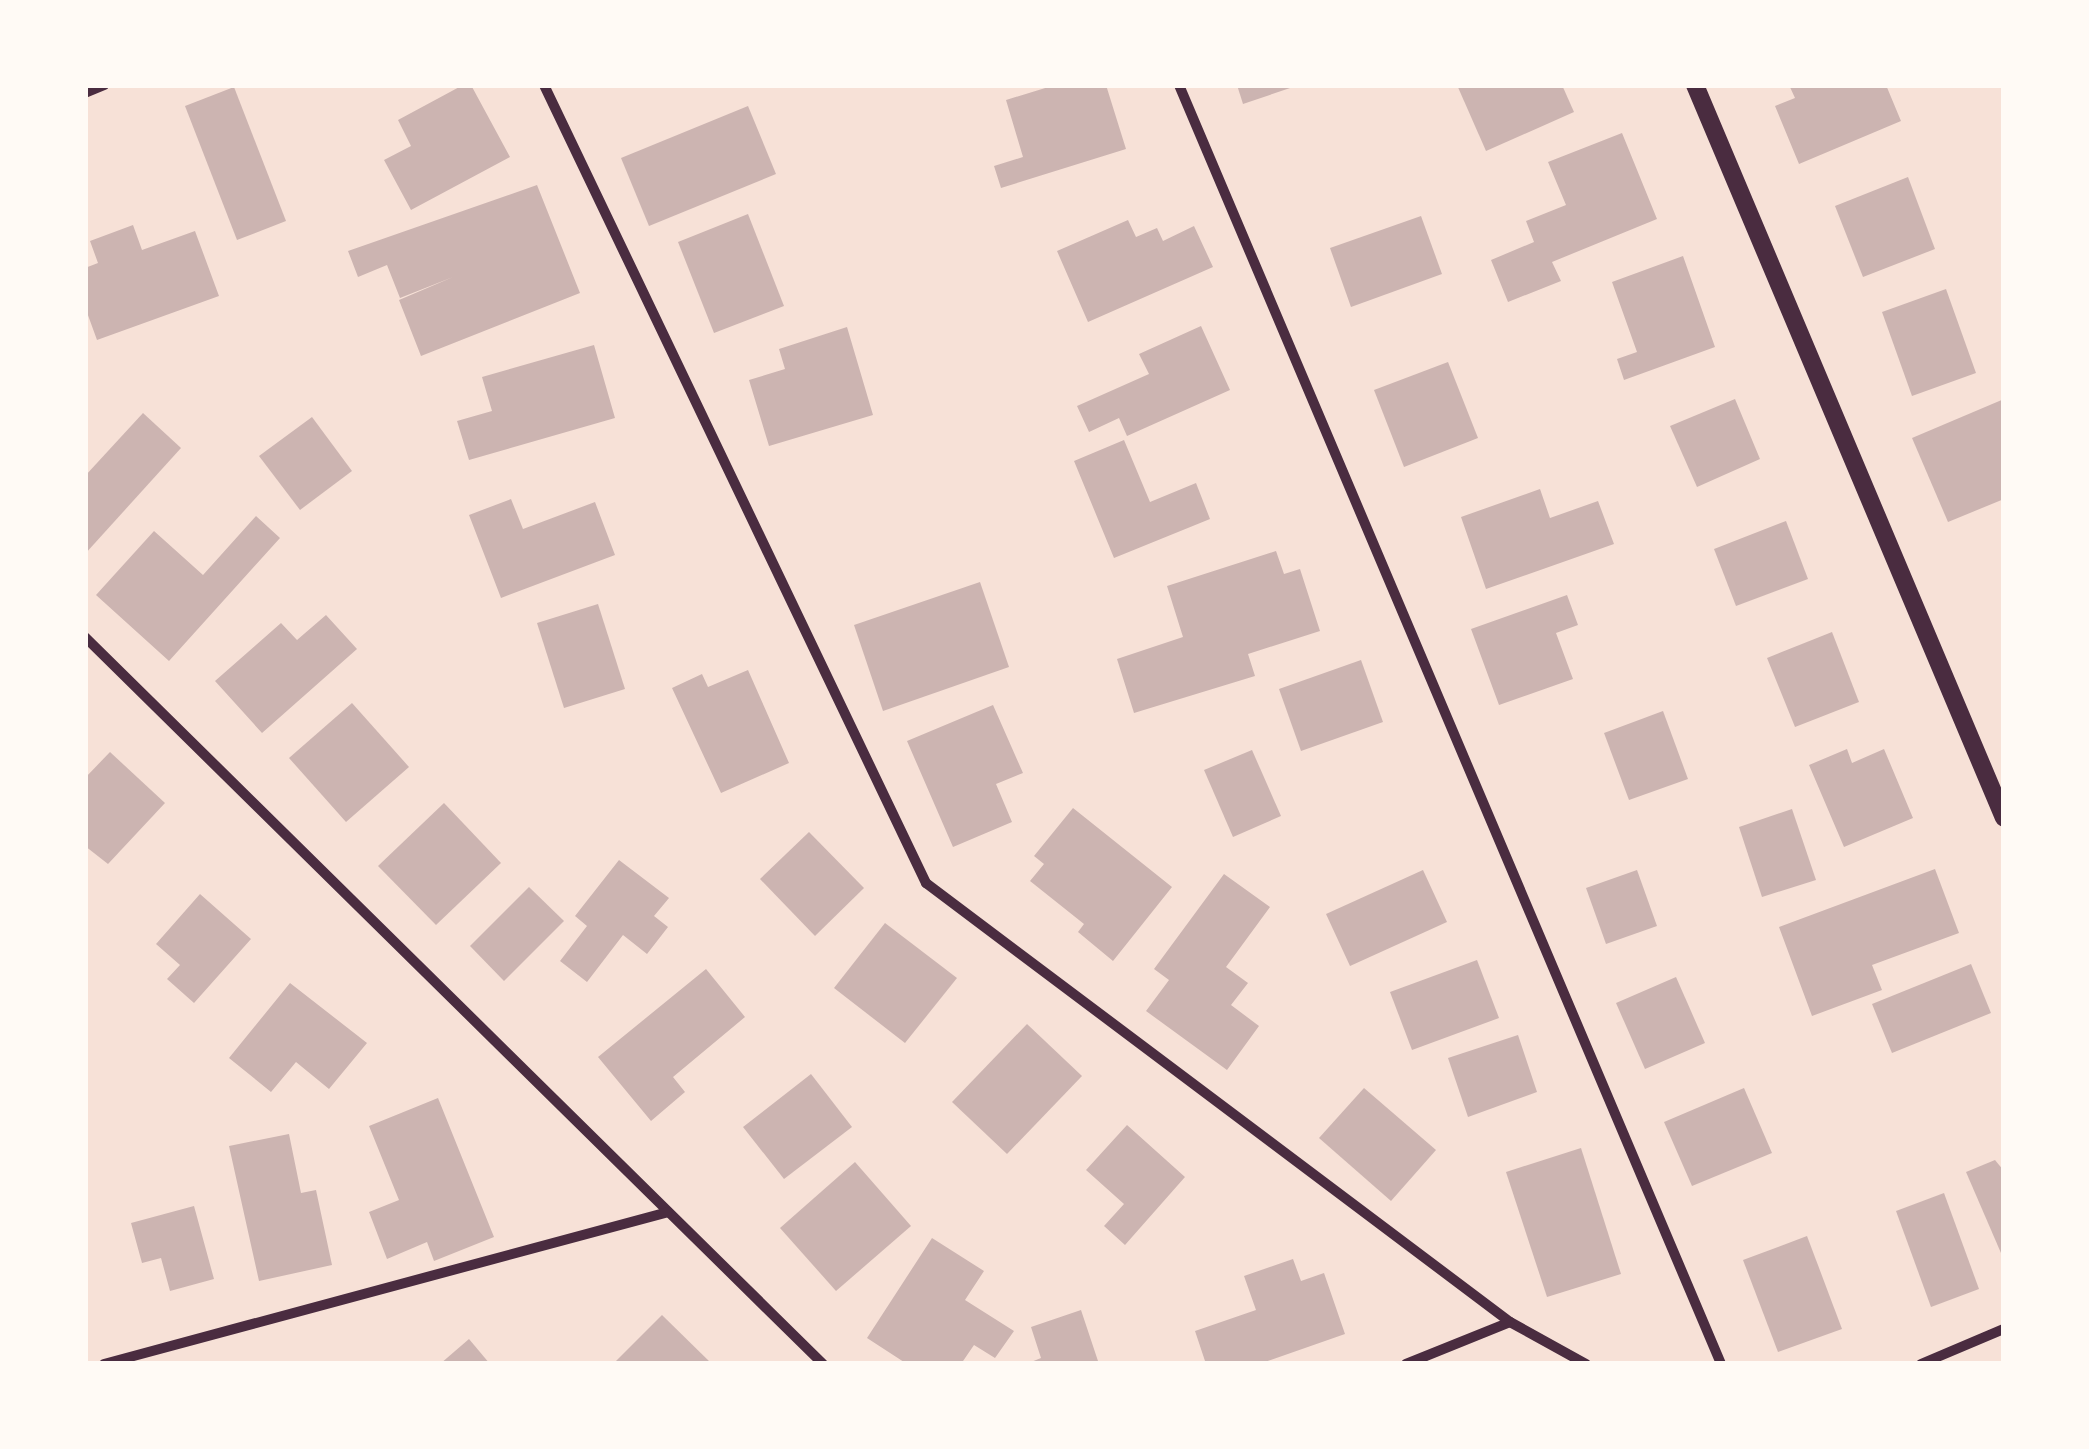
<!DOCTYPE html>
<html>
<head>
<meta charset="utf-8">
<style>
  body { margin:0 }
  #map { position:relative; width:2089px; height:1449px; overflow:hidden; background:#f7e1d7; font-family:"Playfair Display",serif }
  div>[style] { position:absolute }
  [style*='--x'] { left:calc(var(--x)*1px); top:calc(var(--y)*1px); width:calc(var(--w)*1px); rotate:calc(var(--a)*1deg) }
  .building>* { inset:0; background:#ccb4b1 }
  .minor>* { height:10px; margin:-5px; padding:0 5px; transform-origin:5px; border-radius:5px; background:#4a2c40 }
  .tertiary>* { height:18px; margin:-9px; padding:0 9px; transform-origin:9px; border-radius:9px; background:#4a2c40 }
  span { translate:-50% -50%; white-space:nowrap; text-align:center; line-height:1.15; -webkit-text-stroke:10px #fffaf5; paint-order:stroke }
  .frame { position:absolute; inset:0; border:88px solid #fffaf5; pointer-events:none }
</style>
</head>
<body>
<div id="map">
  <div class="building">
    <i style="clip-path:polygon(463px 85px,471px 85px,510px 157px,411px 210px,384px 160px,411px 146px,398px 120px)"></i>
    <i style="clip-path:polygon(1055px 85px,1106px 85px,1126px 149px,1001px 188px,994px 166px,1023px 157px,1006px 100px)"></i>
    <i style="clip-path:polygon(1237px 85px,1296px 85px,1296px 86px,1243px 104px)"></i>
    <i style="clip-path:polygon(1457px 85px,1562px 85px,1574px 112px,1486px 151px)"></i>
    <i style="clip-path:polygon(1789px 85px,1886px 85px,1901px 121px,1799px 164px,1775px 106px,1795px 98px)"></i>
    <i style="clip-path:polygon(234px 87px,286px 221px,237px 240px,185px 106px)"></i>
    <i style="clip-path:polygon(748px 106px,776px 174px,649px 226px,621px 158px)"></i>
    <i style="clip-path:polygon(1622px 133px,1657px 219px,1552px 262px,1561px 281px,1508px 302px,1491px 260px,1534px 242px,1526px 221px,1566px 205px,1548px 162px)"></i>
    <i style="clip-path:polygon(1908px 177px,1935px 249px,1863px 277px,1835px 206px)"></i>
    <i style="clip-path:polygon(537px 185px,580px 293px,421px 356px,399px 300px,453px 277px,400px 298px,387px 265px,358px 277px,348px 251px)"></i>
    <i style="clip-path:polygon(748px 214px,784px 306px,714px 333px,678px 242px)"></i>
    <i style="clip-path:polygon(1421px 216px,1442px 274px,1351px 307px,1330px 248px)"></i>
    <i style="clip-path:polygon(1128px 220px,1136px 237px,1157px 228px,1163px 241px,1194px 226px,1213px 267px,1088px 322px,1057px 251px)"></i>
    <i style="clip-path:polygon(133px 225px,142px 250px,195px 231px,219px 296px,97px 340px,85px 307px,85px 268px,98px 263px,90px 241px)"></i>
    <i style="clip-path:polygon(1683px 256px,1715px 347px,1624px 380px,1617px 359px,1637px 352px,1612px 282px)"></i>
    <i style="clip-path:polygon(1946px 289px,1976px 373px,1912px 396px,1882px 312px)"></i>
    <i style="clip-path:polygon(1201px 326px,1230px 390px,1127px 436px,1119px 418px,1089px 432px,1077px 406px,1149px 374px,1139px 354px)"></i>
    <i style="clip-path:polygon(847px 327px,873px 415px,769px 446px,749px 380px,785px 369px,779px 349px)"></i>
    <i style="clip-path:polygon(594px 345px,615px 418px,469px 460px,457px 421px,492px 411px,482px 377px)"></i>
    <i style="clip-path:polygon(1448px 362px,1478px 438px,1404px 467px,1374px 390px)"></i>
    <i style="clip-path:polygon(1735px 399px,1760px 459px,1697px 487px,1670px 426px)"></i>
    <i style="clip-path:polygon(2004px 399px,2004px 499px,1948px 522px,1912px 438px)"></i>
    <i style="clip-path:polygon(143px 413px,181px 448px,85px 554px,85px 476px)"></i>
    <i style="clip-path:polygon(312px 417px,352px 471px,300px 510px,259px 456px)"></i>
    <i style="clip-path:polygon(1124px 440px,1150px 502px,1196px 483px,1210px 519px,1114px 558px,1074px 461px)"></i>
    <i style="clip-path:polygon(1540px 489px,1550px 518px,1598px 501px,1614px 544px,1486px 589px,1461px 517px)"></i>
    <i style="clip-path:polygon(511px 499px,523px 529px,595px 502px,615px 555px,501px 598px,469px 515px)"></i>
    <i style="clip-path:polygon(256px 516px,280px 538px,169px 661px,96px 595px,154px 531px,203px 575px)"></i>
    <i style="clip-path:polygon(1786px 521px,1808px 579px,1736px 606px,1714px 549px)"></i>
    <i style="clip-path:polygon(1276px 551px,1284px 574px,1300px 569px,1320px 631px,1248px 654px,1255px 676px,1134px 713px,1117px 659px,1183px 637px,1167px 586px)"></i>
    <i style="clip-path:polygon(980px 582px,1009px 667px,883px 711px,854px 625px)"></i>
    <i style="clip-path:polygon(1567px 595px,1578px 625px,1556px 633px,1573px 679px,1499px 705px,1471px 629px)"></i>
    <i style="clip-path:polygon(598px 604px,625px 689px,564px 708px,537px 623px)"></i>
    <i style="clip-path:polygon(326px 615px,357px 649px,262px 733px,215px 681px,281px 623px,297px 640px)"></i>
    <i style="clip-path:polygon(1832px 632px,1859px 702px,1795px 727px,1767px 658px)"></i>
    <i style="clip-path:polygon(1361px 660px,1383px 722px,1301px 751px,1279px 689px)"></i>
    <i style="clip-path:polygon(748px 670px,789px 763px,721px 793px,672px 688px,702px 674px,708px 687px)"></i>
    <i style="clip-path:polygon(352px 703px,409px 767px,346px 822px,289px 758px)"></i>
    <i style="clip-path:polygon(993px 705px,1023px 773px,996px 784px,1012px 822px,953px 847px,907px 741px)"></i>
    <i style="clip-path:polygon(1663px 711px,1688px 779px,1629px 800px,1604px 733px)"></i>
    <i style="clip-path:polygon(1847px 749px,1852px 763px,1884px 749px,1913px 818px,1844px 847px,1809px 765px)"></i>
    <i style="clip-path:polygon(1252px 750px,1281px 816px,1233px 837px,1204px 770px)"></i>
    <i style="clip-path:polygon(110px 752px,165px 803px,108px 864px,85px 846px,85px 778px)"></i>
    <i style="clip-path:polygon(444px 803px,501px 863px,436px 925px,378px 866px)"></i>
    <i style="clip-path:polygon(1073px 808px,1172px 887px,1113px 961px,1078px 932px,1084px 924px,1030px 881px,1044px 864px,1034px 856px)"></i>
    <i style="clip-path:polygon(1792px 809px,1816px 880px,1762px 897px,1739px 827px)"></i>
    <i style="clip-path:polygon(809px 832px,864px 888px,815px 936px,760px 879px)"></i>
    <i style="clip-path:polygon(619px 860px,669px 898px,654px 916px,668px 927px,647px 954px,623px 935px,587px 982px,560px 961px,587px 926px,575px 916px)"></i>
    <i style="clip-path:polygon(1935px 869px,1959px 933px,1872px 965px,1882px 990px,1812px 1016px,1779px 927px)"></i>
    <i style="clip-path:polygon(1423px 870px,1447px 922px,1350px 966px,1326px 914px)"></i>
    <i style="clip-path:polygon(1637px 870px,1657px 926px,1606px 944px,1586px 888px)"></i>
    <i style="clip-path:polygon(1224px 874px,1270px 907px,1226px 967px,1248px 983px,1231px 1005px,1259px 1026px,1227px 1070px,1146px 1011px,1169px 980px,1154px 969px)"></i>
    <i style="clip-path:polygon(529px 887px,564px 921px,504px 981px,470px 946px)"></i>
    <i style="clip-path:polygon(200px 894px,251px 939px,194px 1003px,167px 979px,180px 965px,156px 944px)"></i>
    <i style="clip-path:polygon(885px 923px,957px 978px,905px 1043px,834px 988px)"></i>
    <i style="clip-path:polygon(1477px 960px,1499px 1018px,1412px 1050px,1390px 992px)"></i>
    <i style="clip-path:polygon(1971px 964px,1991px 1013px,1892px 1053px,1872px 1004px)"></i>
    <i style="clip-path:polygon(706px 969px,745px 1017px,673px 1077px,685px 1092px,651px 1121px,598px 1057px)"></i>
    <i style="clip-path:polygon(1676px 977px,1705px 1043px,1645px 1069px,1616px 1003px)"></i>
    <i style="clip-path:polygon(290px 983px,367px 1043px,329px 1089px,296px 1062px,271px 1092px,229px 1058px)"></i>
    <i style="clip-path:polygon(1027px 1024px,1082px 1076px,1007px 1154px,952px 1102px)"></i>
    <i style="clip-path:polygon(1518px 1035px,1537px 1092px,1468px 1117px,1448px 1058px)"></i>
    <i style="clip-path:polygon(811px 1074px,852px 1127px,784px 1179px,743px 1127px)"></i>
    <i style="clip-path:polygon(1364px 1088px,1436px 1150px,1391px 1201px,1319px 1138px)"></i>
    <i style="clip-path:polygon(1744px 1088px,1772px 1153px,1692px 1186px,1664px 1122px)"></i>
    <i style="clip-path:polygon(438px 1098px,494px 1237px,434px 1261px,427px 1242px,387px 1259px,369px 1212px,399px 1200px,369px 1126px)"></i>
    <i style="clip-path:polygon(1127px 1125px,1185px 1177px,1125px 1245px,1104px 1226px,1124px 1204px,1086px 1170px)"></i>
    <i style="clip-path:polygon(289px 1134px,301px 1193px,316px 1190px,332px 1265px,259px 1281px,229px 1146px)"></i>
    <i style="clip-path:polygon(1581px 1148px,1621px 1274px,1547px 1297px,1506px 1172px)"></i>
    <i style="clip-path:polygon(1995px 1160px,2004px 1171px,2004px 1260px,1966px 1172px)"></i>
    <i style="clip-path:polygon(855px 1162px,911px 1226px,836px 1291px,780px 1228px)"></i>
    <i style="clip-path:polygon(1944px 1193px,1979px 1289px,1931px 1307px,1896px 1211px)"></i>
    <i style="clip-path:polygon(194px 1206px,214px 1279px,170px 1291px,161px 1258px,142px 1263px,131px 1223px)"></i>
    <i style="clip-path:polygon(1807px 1236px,1842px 1329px,1778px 1352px,1743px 1260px)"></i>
    <i style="clip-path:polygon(932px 1238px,984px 1271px,965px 1300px,1014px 1331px,995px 1358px,974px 1345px,961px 1364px,907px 1364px,867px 1338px)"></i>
    <i style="clip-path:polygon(1293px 1259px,1301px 1281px,1324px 1273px,1345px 1334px,1259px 1364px,1206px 1364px,1195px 1331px,1256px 1310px,1244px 1276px)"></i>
    <i style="clip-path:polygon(1081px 1310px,1099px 1364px,1026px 1364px,1041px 1358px,1031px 1327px)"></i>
    <i style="clip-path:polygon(662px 1315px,712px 1364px,613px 1364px)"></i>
    <i style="clip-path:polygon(469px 1339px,490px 1364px,440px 1364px)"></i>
  </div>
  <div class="minor">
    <i style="--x:544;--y:85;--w:885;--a:64.42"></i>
    <i style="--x:926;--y:883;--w:731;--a:36.93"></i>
    <i style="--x:1510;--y:1322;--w:87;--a:28.9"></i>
    <i style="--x:1179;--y:85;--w:1389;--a:67.03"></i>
    <i style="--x:85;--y:93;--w:21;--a:-23"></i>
    <i style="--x:85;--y:637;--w:1036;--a:44.57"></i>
    <i style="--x:104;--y:1364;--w:584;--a:-15.08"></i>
    <i style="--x:1406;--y:1364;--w:112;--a:-22"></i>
    <i style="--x:1921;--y:1364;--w:90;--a:-22.9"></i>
  </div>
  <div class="tertiary">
    <i style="--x:1695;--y:85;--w:795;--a:67.14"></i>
  </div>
  <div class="frame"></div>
</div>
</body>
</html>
